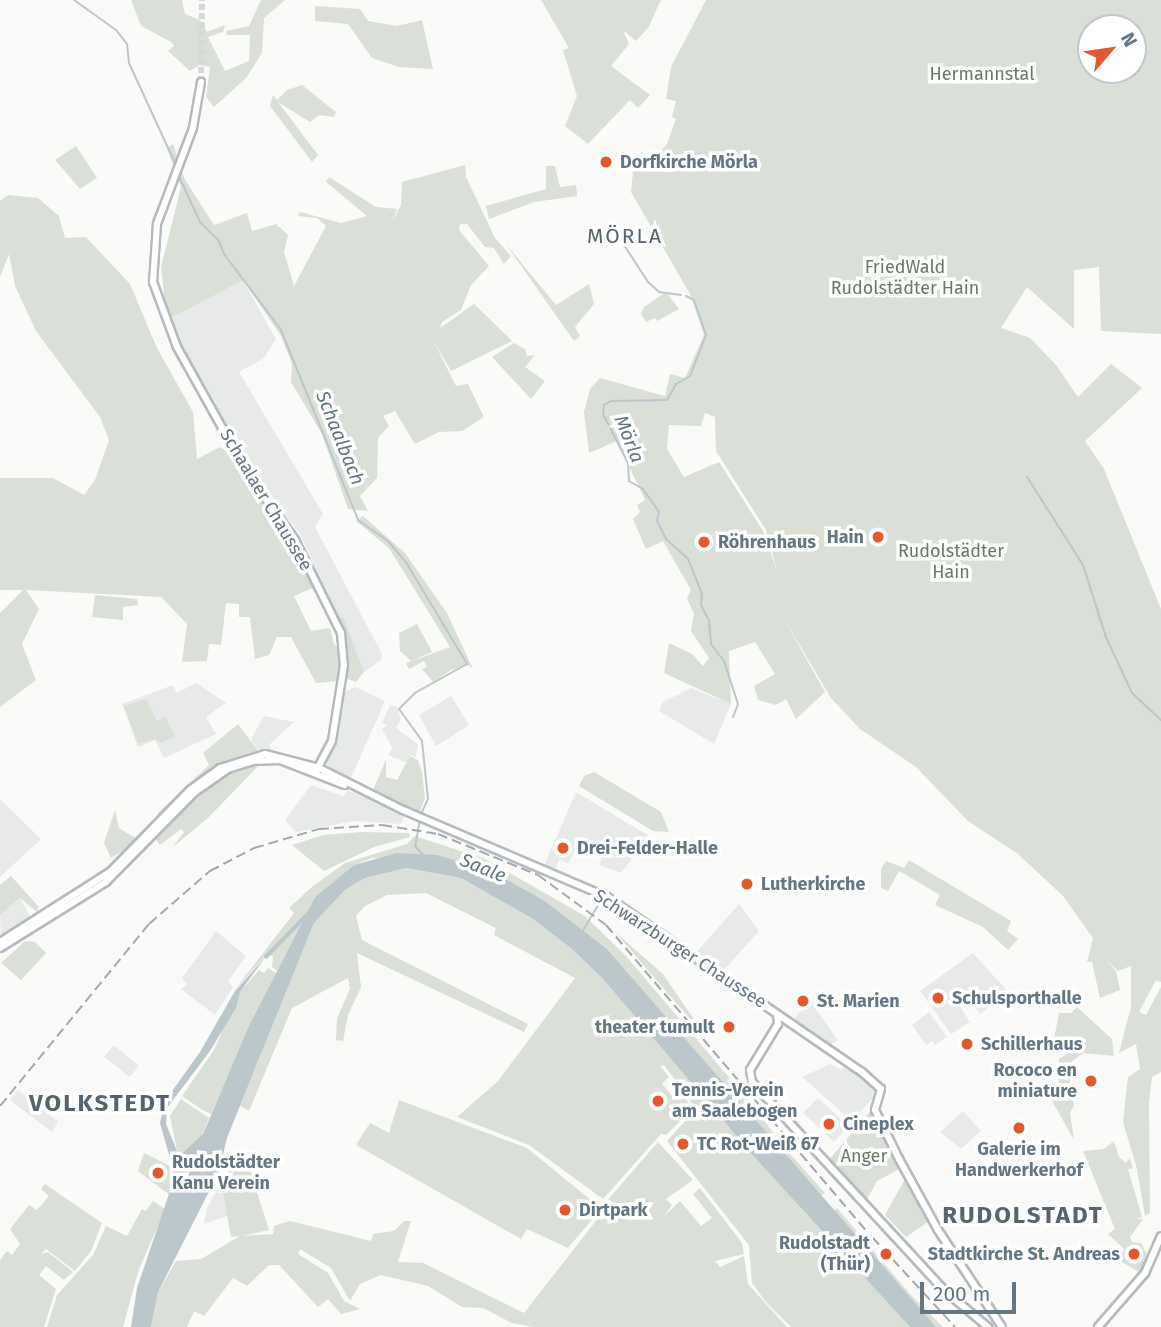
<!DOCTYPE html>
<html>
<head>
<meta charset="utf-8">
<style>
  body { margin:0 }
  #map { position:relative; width:1161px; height:1327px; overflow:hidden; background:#fafaf8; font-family:"Fira Sans",sans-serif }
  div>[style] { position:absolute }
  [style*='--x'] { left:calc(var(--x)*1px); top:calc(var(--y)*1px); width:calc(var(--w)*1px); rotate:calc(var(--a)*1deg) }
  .built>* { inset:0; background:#e8e9e9 }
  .green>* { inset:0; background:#dadfd7 }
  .water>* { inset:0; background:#bbc7cb }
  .stream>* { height:2px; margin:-1px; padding:0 1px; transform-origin:1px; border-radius:1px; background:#bbc7cb }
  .canal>* { height:3.5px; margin:-1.75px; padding:0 1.75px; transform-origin:1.75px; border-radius:1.75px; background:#bbc7cb }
  .primary-tunnel>* { height:6px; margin-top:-3px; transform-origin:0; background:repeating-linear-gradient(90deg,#d5d9db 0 6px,transparent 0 9px) }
  .roads { filter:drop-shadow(2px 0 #b5babe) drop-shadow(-2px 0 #b5babe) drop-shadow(0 2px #b5babe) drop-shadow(0 -2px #b5babe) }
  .primary>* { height:6px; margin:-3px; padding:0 3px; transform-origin:3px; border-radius:3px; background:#fff }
  .rail>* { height:2px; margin-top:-1px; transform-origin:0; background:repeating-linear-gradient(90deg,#a2aab0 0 10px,transparent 0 15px) }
  .dots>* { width:19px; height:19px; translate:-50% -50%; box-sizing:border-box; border:4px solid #fff; border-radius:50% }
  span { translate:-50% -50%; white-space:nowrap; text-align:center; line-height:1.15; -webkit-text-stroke:7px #fff; paint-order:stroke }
  .park-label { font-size:18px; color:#687a64 }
  .poi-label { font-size:18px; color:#657683; font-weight:700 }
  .left { translate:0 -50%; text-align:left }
  .right { translate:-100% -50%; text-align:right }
  .street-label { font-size:18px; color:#657683 }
  .water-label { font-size:19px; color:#60757c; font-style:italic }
  .quarter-label { font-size:21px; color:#57646e; letter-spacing:2px }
  .district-label { font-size:24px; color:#57646e; font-weight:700; letter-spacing:2px }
  .north { position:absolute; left:1077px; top:14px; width:70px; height:70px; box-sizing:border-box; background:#fff; border:2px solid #c1c8cd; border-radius:50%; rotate:61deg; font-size:19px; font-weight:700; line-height:28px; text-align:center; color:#657683 }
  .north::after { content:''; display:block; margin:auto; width:24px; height:32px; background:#e4572e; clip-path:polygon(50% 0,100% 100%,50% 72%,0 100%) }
  .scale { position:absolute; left:920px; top:1282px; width:96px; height:32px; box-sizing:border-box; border:4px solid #657683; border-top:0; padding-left:9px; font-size:21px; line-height:24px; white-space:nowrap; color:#657683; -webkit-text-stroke:5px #fff; paint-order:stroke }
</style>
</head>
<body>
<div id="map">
  <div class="built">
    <i style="clip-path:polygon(241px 277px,276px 339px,264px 358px,239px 372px,323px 514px,315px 527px,382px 654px,381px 660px,364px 672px,300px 534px,253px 474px,167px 320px)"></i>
    <i style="clip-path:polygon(196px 683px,226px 703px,206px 717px,216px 734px,164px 758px,155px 740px,138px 747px,122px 704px,173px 685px,177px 693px)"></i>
    <i style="clip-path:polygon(355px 687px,385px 701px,350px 780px,327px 765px,343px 692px)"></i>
    <i style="clip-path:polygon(691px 688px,731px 704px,714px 744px,659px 711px,663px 702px)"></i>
    <i style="clip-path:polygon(451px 696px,469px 725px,436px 746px,419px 715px)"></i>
    <i style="clip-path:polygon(390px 705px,397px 707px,401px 719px,396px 728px,418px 744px,416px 757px,410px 755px,407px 763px,388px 755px,392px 748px,382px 729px,387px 725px,382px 723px)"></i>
    <i style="clip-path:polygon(264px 716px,294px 722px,269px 745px,272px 749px,258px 750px,251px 739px)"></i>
    <i style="clip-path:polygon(311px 785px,343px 796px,348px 790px,405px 814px,401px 824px,354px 821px,296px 832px,285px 820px)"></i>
    <i style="clip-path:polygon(576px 792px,649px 836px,621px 873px,599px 865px,602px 857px,577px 845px,568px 863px,559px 860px,555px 870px,544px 866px)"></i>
    <i style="clip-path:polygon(0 799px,41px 839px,0 877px)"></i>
    <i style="clip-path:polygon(20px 898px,31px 918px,1px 938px,0 915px)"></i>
    <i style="clip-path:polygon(739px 904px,759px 931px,722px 972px,696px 953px)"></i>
    <i style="clip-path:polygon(216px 931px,246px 956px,228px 981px,233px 987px,215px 1015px,181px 989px,187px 984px,182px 978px)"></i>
    <i style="clip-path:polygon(973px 953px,1009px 993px,980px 1014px,965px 992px,955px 999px,970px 1022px,951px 1034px,920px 991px)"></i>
    <i style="clip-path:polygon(810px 1001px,838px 1040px,827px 1047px,793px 1020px)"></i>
    <i style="clip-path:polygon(929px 1012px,947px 1037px,935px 1045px,932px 1041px,926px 1045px,912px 1025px)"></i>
    <i style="clip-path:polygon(114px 1045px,139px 1066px,130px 1077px,104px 1057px)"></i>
    <i style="clip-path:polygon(830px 1064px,841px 1070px,847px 1066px,875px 1087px,875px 1096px,852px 1121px,802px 1077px)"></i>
    <i style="clip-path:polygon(18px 1090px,58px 1122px,52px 1132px,10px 1100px)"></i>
    <i style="clip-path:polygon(818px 1098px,848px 1126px,834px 1142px,803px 1113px)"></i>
    <i style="clip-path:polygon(963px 1111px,981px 1131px,961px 1149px,940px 1132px)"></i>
    <i style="clip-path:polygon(221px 1183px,227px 1216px,204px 1224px,207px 1208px)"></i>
  </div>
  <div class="green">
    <i style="clip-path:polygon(131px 0,182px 0,185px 14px,200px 20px,207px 32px,225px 25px,223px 32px,208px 37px,225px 71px,249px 61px,250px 35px,227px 35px,226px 31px,249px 26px,261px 0,285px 0,264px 18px,262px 53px,246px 78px,214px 107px,206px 97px,210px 67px,199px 65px,190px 71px,168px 51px,174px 46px,171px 42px,141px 26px)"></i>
    <i style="clip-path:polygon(541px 0,661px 0,648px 28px,636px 41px,623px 30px,629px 44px,611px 66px,650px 95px,638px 108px,630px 100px,588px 144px,565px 126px,577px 96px,563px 50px,569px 48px)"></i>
    <i style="clip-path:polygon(evenodd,706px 0,1161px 0,1161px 334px,1101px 331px,1099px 267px,1074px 270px,1074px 329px,1027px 287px,1001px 328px,1030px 338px,1056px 365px,1078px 397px,1111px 364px,1142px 388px,1085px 441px,1104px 469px,1161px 609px,1161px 982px,1156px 980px,1139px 1012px,1146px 1015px,1161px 987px,1161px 1072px,1152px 1077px,1149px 1103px,1150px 1213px,1145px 1216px,1137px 1169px,1123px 1122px,1128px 1077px,1140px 1069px,1136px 1044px,1119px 1053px,1131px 1007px,1131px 966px,1118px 971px,1106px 960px,1116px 971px,1120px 990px,1100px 998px,1092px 962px,1087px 962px,1093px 938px,1063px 896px,1018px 854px,968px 821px,916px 767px,860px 729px,831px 698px,780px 612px,825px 692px,796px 719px,786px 699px,776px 705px,758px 700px,754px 686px,775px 674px,755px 642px,729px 651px,731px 704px,664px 673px,669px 643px,692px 654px,703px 666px,709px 658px,691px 631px,694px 614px,687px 598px,691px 590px,663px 541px,646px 549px,633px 519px,640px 512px,637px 505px,645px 500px,617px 441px,589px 453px,584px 412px,590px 389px,600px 378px,665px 396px,670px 374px,685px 378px,704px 335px,690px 294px,631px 192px,633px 172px,649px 164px,667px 144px,676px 119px,672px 117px,676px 101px,666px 99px,671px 67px,706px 0,1091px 28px,1133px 28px,1133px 70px,1091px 70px,1091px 28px,706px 0,705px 413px,715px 417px,716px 451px,766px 530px,777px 571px,763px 531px,719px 462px,684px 477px,667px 449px,669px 425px,701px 426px,705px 413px)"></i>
    <i style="clip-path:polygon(315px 6px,360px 9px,368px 21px,397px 26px,422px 20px,433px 69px,399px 67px,372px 58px,348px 24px,315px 21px)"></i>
    <i style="clip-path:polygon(302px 85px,336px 112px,334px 117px,319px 115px,310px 122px,278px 102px,318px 155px,312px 162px,270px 106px,273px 95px,277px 100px,287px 90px)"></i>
    <i style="clip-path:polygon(173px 144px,184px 178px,214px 225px,247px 213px,252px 231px,276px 224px,288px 235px,284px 252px,294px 286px,326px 226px,317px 218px,298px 216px,300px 212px,341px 223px,367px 216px,326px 182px,329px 177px,376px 207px,397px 209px,392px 222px,401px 205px,402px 182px,465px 165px,466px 177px,495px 238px,511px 256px,504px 264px,494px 248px,485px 247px,467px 224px,460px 224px,459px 230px,489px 266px,471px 285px,461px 310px,442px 322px,440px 328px,474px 304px,512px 341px,451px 371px,433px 340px,456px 386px,468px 384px,484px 417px,462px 431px,439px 432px,415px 444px,395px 411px,383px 416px,389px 426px,378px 438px,377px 478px,360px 496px,368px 511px,348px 509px,322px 434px,291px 382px,292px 364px,281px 336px,243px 280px,167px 320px,159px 296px,164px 293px,161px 267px,181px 187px,167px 148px)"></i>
    <i style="clip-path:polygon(76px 146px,97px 178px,80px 189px,55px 160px)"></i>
    <i style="clip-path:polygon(546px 166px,555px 166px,560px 187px,576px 185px,577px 196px,534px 202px,489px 219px,486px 206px,546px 189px)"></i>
    <i style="clip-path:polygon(8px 195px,38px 198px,59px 216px,65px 238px,86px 237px,130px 284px,157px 348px,193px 412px,197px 459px,220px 447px,236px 458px,290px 541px,315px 587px,294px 596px,311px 631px,330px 628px,334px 644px,342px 650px,339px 681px,316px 683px,291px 637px,277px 637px,269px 655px,255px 659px,250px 617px,239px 617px,239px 604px,226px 603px,221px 645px,209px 644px,207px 661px,182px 662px,187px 624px,161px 597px,26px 590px,39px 609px,22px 644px,36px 680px,0 707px,0 613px,23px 590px,0 590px,0 478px,53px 478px,84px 495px,95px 480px,109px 440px,100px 417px,36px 331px,15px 286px,9px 254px,0 277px,0 201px)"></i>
    <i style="clip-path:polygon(505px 243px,556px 305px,589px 284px,594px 304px,575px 327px,580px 336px,574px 341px)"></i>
    <i style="clip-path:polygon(666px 292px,679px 309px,657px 321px,655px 318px,646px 322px,641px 314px,644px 307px)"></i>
    <i style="clip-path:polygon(514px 343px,525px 349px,527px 356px,535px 355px,525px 367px,545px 381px,531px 399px,492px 357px)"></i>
    <i style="clip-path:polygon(363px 516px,405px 553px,447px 613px,473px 669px,468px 665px,451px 670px,433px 682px,422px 669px,427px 667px,424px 661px,409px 669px,406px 663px,450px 647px,389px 548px,356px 521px)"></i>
    <i style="clip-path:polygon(95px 595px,137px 599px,138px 605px,123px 607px,123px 620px,92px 617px)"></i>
    <i style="clip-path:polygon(343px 617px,364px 672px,356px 682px,344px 678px,345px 647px,337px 620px)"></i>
    <i style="clip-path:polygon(417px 624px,432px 652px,411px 661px,400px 651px,399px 633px)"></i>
    <i style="clip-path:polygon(146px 699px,157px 721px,165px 717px,175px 736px,161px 743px,155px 739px,138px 744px,124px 706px)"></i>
    <i style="clip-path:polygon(238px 724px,259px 752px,212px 768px,159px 820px,158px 813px,209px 765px,203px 753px)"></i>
    <i style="clip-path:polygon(410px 756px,418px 760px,422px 772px,425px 798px,419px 813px,372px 792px,386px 760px,386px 777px,397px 780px)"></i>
    <i style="clip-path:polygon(261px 763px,209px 817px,173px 847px,184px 832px,181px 829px,160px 845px,156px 840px,206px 786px,240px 767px)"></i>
    <i style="clip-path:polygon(594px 772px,661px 812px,669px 832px,653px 831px,579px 786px,584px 776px)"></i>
    <i style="clip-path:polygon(115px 810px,119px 828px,140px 841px,111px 858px,104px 843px)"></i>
    <i style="clip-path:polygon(362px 832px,409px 833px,410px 837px,374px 847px,324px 871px,292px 845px,323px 835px)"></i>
    <i style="clip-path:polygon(415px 836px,485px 859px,585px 916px,626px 956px,749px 1101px,742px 1106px,607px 949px,545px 901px,473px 866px,372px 858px,354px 865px,315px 897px,277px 971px,272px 967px,273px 956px,266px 955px,233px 992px,294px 913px,289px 908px,313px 886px,345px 863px,407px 844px)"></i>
    <i style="clip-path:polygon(909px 860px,1011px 921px,1007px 931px,1018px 939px,1008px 950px,983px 927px,935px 905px,940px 895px,899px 871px,888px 891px,881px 888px,881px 869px,886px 861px,904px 868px)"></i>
    <i style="clip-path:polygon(405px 868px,461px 878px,533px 919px,572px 949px,603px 979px,757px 1160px,910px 1327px,791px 1327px,765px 1301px,752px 1283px,749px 1245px,667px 1141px,696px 1109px,664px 1065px,660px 1066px,669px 1077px,662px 1084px,673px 1097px,680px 1091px,690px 1105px,689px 1112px,666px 1135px,661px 1134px,603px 1199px,529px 1145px,457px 1117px,498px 1081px,575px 978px,494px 935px,496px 928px,426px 893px,387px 895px,365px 906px,356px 916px,362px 940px,528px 1024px,524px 1032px,357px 953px,361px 987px,348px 1015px,343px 1041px,336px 1040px,337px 1018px,350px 989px,348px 978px,292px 1008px,249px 1111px,240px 1106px,314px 923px,345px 890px,365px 878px)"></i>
    <i style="clip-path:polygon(11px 876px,39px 907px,37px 912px,20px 898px,0 915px,0 885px)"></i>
    <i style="clip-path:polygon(615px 932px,663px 974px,704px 1034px,703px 1034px)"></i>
    <i style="clip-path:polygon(25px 941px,35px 942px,46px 953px,21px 980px,1px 963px)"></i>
    <i style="clip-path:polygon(268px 968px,276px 973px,211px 1114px,201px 1109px,182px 1096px,214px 1050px,240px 992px,259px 970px,264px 973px)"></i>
    <i style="clip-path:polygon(1077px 1007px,1112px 1039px,1114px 1056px,1083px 1053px,1067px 1065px,1074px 1105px,1070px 1113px,1074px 1140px,1051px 1099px,1059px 1097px,1059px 1059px,1078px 1047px,1075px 1038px,1054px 1039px,1059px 1013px,1071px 1013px)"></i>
    <i style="clip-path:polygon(181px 1099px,209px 1118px,201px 1138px,178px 1156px,170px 1116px)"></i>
    <i style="clip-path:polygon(399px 1100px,527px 1148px,592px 1201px,589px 1205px,595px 1216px,568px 1248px,527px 1229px,521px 1239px,356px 1145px,370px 1123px,389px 1133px)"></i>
    <i style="clip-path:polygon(754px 1106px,782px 1145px,825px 1193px,819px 1197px,745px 1112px)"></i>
    <i style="clip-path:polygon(870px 1112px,901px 1168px,877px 1181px,866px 1201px,828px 1161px)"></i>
    <i style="clip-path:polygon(1114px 1141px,1119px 1157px,1126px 1163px,1130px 1158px,1133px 1168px,1128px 1169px,1142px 1217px,1136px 1219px,1143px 1219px,1130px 1237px,1132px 1242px,1141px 1243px,1148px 1256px,1141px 1273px,1117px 1259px,1124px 1249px,1108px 1234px,1115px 1229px,1083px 1151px,1104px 1149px)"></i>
    <i style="clip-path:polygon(658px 1142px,693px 1180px,666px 1199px,672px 1205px,663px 1217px,680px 1201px,701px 1226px,712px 1218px,693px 1194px,700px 1188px,742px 1243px,744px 1254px,715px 1261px,720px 1267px,744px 1256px,748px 1284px,787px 1327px,534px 1327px,512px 1323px,483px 1308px,462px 1307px,428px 1286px,381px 1275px,360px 1284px,350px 1301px,331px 1268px,300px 1249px,298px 1254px,328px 1273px,344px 1301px,360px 1309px,341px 1314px,328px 1299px,318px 1307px,279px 1265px,269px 1265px,247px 1286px,233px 1278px,204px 1316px,194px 1311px,187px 1327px,151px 1327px,158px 1292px,176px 1261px,201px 1259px,240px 1236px,231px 1237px,221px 1183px,235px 1161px,250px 1170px,269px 1230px,242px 1236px,273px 1234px,274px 1226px,290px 1221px,371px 1241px,373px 1234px,394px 1231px,404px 1221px,411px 1221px,398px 1262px,423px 1263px,524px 1313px,606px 1208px,606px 1202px)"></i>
    <i style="clip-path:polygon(144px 1153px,176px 1169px,171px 1196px,138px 1171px)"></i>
    <i style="clip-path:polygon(905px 1179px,929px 1221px,906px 1237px,885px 1215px)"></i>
    <i style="clip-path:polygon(45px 1184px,102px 1223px,91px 1251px,75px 1271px,46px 1249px,41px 1254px,48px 1252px,73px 1272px,64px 1280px,46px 1266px,39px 1275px,56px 1289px,44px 1327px,0 1327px,0 1260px,7px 1251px,12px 1255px,20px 1244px,10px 1229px,29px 1205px,37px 1210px,49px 1196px,41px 1189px)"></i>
    <i style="clip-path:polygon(153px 1201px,165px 1209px,138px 1272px,123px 1327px,47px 1327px,57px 1295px,93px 1255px,106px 1226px,127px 1236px,142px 1209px,146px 1211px)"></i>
    <i style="clip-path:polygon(837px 1208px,910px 1294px,943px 1327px,936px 1327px,832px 1212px)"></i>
  </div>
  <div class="water">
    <i style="clip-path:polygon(397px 853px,437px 855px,489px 870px,545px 901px,607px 949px,936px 1327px,910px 1327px,757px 1160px,603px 979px,572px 949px,533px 919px,461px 878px,406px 868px,365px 878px,345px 890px,314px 923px,227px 1138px,219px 1172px,158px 1292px,151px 1327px,131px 1327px,137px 1288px,175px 1176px,160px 1123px,165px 1101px,200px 1052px,235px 991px,267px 955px,240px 992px,236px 1008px,210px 1051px,167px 1108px,166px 1124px,179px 1156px,203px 1134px,249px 1026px,315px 897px,354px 865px)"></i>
  </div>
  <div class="stream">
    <i style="--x:74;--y:0;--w:52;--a:35.5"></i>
    <i style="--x:116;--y:30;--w:18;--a:52"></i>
    <i style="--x:127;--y:44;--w:19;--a:84"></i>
    <i style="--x:129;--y:63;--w:112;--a:65.3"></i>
    <i style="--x:178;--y:174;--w:53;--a:65.4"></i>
    <i style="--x:200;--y:222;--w:27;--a:45"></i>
    <i style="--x:219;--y:241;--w:14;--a:69"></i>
    <i style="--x:224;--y:254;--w:95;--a:53.1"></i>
    <i style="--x:281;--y:330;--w:205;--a:67.9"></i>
    <i style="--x:358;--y:520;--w:37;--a:35"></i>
    <i style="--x:388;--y:541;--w:30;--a:50"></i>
    <i style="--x:407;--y:564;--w:117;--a:59"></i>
    <i style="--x:467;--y:664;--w:60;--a:150.9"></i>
    <i style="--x:415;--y:693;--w:23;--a:135"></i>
    <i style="--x:399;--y:709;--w:39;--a:54"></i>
    <i style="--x:422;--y:741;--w:58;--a:84.1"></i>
    <i style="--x:428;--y:799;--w:17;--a:115"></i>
    <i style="--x:611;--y:225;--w:68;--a:57"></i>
    <i style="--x:648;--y:282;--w:15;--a:42"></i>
    <i style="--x:659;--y:292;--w:22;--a:8"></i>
    <i style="--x:686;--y:296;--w:9;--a:27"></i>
    <i style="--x:694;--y:300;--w:37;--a:71"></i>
    <i style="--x:706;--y:335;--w:44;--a:111.3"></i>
    <i style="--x:690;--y:376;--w:16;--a:150"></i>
    <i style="--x:676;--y:384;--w:18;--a:119"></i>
    <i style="--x:667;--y:400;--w:56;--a:179"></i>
    <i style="--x:611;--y:401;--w:8;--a:150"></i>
    <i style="--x:604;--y:405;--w:9;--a:96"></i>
    <i style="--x:603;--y:414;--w:55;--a:63"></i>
    <i style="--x:628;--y:463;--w:18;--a:87"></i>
    <i style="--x:629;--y:481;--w:16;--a:30"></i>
    <i style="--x:643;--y:489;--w:28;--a:55"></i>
    <i style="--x:659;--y:512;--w:9;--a:103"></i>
    <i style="--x:657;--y:521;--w:20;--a:63"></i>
    <i style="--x:666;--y:539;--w:30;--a:42"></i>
    <i style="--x:688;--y:559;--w:37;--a:68"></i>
    <i style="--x:702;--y:593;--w:12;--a:95"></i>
    <i style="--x:701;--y:605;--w:18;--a:63"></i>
    <i style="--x:709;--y:621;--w:23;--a:85"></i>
    <i style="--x:711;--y:644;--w:21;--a:53"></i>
    <i style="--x:724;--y:661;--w:45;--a:72"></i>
    <i style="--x:738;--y:704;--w:14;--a:111"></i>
    <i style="--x:1027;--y:477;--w:104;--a:57.5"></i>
    <i style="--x:1083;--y:565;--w:76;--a:72.3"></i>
    <i style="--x:1106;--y:637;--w:62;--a:65.1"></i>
    <i style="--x:1132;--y:693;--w:40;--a:43"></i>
    <i style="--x:420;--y:819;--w:27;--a:100"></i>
    <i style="--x:415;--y:846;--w:12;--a:48"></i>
    <i style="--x:582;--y:932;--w:37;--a:-59"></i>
  </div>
  <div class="canal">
    <i style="--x:266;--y:957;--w:62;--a:-45.7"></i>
  </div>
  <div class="primary-tunnel">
    <i style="--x:201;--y:82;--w:82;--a:-89.3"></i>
  </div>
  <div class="roads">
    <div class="primary">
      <i style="--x:201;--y:82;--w:47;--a:99.9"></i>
      <i style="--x:193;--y:128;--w:103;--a:110.6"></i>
      <i style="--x:157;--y:224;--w:58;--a:93.9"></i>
      <i style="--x:153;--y:282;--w:69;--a:69.7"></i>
      <i style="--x:177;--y:347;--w:143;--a:60.8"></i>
      <i style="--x:247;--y:472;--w:83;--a:54.8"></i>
      <i style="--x:295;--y:540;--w:104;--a:63.7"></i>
      <i style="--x:341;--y:633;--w:32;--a:85"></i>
      <i style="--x:344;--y:665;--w:77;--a:99"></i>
      <i style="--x:332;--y:741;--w:36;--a:118"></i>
      <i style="--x:0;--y:942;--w:130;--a:-32.5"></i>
      <i style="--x:110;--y:872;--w:115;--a:-45.7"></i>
      <i style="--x:190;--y:790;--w:37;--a:-36"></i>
      <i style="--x:220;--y:768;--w:47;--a:-17.3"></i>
      <i style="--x:265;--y:754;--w:56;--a:14.5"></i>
      <i style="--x:319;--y:768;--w:94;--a:26.6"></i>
      <i style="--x:403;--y:810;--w:222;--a:23.1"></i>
      <i style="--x:607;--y:897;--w:309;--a:34.5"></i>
      <i style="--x:862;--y:1072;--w:25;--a:42"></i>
      <i style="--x:881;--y:1089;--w:22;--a:106"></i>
      <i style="--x:875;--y:1110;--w:55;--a:63.9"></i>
      <i style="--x:899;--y:1159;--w:81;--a:61.2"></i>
      <i style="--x:938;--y:1230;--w:116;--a:56.6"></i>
      <i style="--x:0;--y:948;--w:125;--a:-31.9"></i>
      <i style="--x:106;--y:882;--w:127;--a:-45.3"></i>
      <i style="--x:195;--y:792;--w:40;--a:-34.9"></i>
      <i style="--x:228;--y:769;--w:25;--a:-18"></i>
      <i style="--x:252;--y:761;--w:28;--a:-2"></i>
      <i style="--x:280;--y:760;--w:69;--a:21.3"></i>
      <i style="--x:777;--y:1014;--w:10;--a:84"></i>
      <i style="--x:778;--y:1024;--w:54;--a:121.3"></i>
      <i style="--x:750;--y:1070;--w:12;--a:81"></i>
      <i style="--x:752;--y:1082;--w:286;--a:47.3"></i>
      <i style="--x:946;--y:1292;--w:55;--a:39.8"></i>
      <i style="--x:1098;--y:1327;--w:72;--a:-49"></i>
      <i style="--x:1145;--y:1273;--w:40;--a:-66.6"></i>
    </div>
  </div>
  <div class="rail">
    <i style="--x:0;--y:1106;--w:235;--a:-50.7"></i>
    <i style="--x:149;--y:924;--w:81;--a:-41"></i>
    <i style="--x:210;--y:871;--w:50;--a:-27.6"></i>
    <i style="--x:254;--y:848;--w:68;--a:-16.3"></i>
    <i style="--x:319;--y:829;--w:63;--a:-3.6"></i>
    <i style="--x:382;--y:825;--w:57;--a:9.1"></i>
    <i style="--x:438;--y:834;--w:108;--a:22.3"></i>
    <i style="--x:538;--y:875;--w:84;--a:36.3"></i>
    <i style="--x:606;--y:925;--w:410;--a:49.6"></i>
    <i style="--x:872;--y:1237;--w:122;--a:47.3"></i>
  </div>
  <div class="dots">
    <i style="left:606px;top:162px;background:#e4572e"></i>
    <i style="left:878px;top:537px;background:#e4572e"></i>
    <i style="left:704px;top:542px;background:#e4572e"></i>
    <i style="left:563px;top:848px;background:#e4572e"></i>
    <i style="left:747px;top:884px;background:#e4572e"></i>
    <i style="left:938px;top:998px;background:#e4572e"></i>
    <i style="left:803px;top:1001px;background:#e4572e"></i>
    <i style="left:729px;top:1027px;background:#e4572e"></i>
    <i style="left:967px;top:1044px;background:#e4572e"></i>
    <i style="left:1091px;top:1081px;background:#e4572e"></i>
    <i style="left:658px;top:1101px;background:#e4572e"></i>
    <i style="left:829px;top:1124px;background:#e4572e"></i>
    <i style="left:1019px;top:1128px;background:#e4572e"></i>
    <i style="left:683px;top:1144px;background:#e4572e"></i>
    <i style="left:158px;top:1173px;background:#e4572e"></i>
    <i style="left:565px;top:1210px;background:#e4572e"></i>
    <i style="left:886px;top:1254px;background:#e4572e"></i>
    <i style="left:1134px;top:1254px;background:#e4572e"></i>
  </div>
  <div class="park-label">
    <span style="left:982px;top:74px">Hermannstal</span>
    <span style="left:905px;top:278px">FriedWald<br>Rudolstädter Hain</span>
    <span style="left:951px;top:562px">Rudolstädter<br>Hain</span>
    <span style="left:864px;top:1156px">Anger</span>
  </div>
  <div class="poi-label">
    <span class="left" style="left:620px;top:162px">Dorfkirche Mörla</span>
    <span class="right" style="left:864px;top:537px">Hain</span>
    <span class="left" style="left:718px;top:542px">Röhrenhaus</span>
    <span class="left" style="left:577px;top:848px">Drei-Felder-Halle</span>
    <span class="left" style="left:761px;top:884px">Lutherkirche</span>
    <span class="left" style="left:952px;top:998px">Schulsporthalle</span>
    <span class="left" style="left:817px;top:1001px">St. Marien</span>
    <span class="right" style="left:715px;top:1027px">theater tumult</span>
    <span class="left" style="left:981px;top:1044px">Schillerhaus</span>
    <span class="right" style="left:1077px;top:1081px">Rococo en<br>miniature</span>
    <span class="left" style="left:672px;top:1101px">Tennis-Verein<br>am Saalebogen</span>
    <span class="left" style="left:843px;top:1124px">Cineplex</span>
    <span class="left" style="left:697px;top:1144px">TC Rot-Weiß 67</span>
    <span style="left:1019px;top:1160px">Galerie im<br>Handwerkerhof</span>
    <span class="left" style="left:172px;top:1173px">Rudolstädter<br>Kanu Verein</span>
    <span class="left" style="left:579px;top:1210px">Dirtpark</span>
    <span class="right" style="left:870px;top:1254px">Rudolstadt<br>(Thür)</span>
    <span class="right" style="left:1120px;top:1254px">Stadtkirche St. Andreas</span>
  </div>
  <div class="street-label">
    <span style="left:266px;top:500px;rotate:59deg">Schaalaer Chaussee</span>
    <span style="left:680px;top:949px;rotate:33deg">Schwarzburger Chaussee</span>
  </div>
  <div class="water-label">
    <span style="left:340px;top:438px;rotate:68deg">Schaalbach</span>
    <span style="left:629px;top:439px;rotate:68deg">Mörla</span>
    <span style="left:483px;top:868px;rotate:22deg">Saale</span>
  </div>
  <div class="quarter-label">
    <span style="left:625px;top:236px">MÖRLA</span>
  </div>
  <div class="district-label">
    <span style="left:100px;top:1104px">VOLKSTEDT</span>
    <span style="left:1023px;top:1216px">RUDOLSTADT</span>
  </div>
  <div class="north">N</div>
  <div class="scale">200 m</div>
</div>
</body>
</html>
